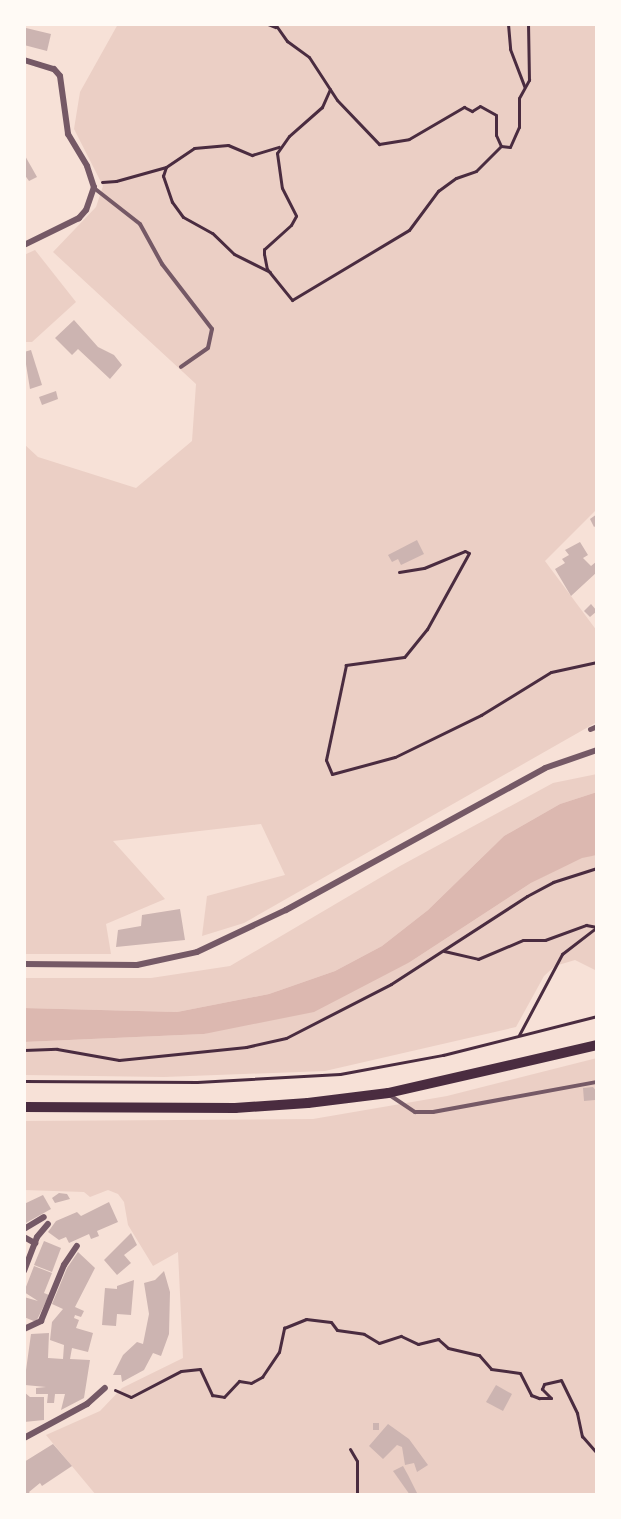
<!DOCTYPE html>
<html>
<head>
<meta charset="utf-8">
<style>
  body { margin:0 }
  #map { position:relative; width:621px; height:1519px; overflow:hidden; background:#f7e1d7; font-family:Cabin,sans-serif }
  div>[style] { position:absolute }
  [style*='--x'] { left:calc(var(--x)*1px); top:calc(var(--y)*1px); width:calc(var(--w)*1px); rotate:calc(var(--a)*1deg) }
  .green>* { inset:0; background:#ebcfc5 }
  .water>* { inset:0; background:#dcb8b0 }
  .building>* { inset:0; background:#ccb4b1 }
  .path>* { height:3px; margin:-1.5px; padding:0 1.5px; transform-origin:1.5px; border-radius:1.5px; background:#4a2c40 }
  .service>* { height:4px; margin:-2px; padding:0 2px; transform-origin:2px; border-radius:2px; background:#755966 }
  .pedestrian>* { height:5px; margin:-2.5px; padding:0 2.5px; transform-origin:2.5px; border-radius:2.5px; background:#755966 }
  .minor>* { height:6px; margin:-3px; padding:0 3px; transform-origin:3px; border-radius:3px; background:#755966 }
  .secondary>* { height:10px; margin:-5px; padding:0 5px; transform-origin:5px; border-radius:5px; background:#4a2c40 }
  span { translate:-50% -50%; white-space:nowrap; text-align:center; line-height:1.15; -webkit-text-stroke:4.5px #fffaf5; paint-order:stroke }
  .frame { position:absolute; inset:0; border:26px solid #fffaf5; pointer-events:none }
</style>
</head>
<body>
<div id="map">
  <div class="green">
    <i style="clip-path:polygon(118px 24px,597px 24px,597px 509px,545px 561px,597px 631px,597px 722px,244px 923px,202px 936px,207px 896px,285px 875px,261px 824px,113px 841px,165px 899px,106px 924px,111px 954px,24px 954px,24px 444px,38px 457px,136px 488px,192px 441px,196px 384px,53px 252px,96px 207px,103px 186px,74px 129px,80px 92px)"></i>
    <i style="clip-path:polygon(35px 250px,76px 302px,32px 342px,24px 342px,24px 255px)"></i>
    <i style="clip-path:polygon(597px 774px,597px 792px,560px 804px,504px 836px,428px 910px,382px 946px,335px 971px,269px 994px,177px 1012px,24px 1008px,24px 978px,151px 978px,230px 966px,400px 866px,553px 783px)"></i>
    <i style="clip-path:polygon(597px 855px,597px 971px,575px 960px,555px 966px,544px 976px,516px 1027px,325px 1071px,164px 1077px,24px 1075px,24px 1042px,204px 1034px,410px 962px,531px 883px,582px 857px)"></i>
    <i style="clip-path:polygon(597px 1058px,597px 1495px,96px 1495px,46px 1435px,100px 1411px,122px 1388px,183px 1358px,178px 1252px,153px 1266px,128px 1225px,124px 1202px,118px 1194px,108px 1190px,90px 1197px,84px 1192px,24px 1190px,24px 1121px,313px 1119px,447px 1096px)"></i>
  </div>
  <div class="water">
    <i style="clip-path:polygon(597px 792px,597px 855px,582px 858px,531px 883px,410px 962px,314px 1012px,204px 1034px,24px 1042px,24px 1008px,177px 1012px,269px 994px,335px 971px,382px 946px,428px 910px,504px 836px,560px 804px)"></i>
  </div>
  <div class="building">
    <i style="clip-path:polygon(26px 28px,51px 34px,47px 51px,24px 45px)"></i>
    <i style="clip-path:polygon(24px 154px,37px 177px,29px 181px,24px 174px)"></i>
    <i style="clip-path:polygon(74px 320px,98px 347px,114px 355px,122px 365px,110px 379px,78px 349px,72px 355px,55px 338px)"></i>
    <i style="clip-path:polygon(31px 350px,42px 385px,30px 389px,24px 352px)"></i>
    <i style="clip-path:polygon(56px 391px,58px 399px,42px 405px,39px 397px)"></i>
    <i style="clip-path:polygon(597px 514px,597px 525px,594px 527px,590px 519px)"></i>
    <i style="clip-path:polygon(417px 540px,424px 554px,401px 565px,398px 559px,392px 562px,388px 555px)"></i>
    <i style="clip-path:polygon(580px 542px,588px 555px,583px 558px,591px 566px,597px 561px,597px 572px,571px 596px,555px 569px,565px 563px,562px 559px,569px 555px,565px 550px)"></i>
    <i style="clip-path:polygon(591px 604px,597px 611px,590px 617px,584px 611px)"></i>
    <i style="clip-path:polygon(180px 909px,185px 940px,116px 947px,118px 930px,141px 926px,142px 915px)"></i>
    <i style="clip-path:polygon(593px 1087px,597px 1092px,597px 1105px,595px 1100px,584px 1101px,583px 1088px)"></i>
    <i style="clip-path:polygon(59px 1193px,67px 1194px,70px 1199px,55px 1203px,52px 1198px)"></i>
    <i style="clip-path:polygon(43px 1195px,51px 1209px,24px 1224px,24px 1204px)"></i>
    <i style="clip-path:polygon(109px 1202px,118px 1222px,97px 1231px,99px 1236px,91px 1239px,89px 1234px,69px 1243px,66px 1237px,59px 1240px,48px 1232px,56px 1221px,77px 1212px,81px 1216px)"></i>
    <i style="clip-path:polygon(131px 1233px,137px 1245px,124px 1255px,131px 1263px,117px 1275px,104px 1260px)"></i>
    <i style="clip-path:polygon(44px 1241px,61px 1248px,52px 1272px,34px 1265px)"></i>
    <i style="clip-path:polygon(78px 1252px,95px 1268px,75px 1307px,84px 1311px,81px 1317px,75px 1315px,74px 1318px,79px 1320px,76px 1328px,93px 1333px,88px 1352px,72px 1348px,70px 1359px,90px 1360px,84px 1398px,61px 1410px,65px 1394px,55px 1394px,54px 1403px,47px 1403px,48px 1394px,36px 1394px,36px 1388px,46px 1387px,25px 1385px,26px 1370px,31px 1334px,49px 1333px,48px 1358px,63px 1359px,64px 1345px,50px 1340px,52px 1322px,63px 1309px,52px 1304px,67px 1268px)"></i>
    <i style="clip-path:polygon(34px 1266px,52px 1273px,44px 1293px,49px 1295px,36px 1322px,24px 1317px,24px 1297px,38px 1301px,24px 1292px)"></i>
    <i style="clip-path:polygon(164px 1271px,170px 1292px,169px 1334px,161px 1356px,153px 1353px,144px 1370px,122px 1382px,121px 1375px,113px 1375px,123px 1355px,137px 1342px,143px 1344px,149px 1314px,144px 1283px,155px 1280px)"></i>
    <i style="clip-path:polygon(134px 1280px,131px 1315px,117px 1314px,116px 1326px,102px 1325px,105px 1288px,117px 1289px,117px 1286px)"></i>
    <i style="clip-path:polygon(496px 1385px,512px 1394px,503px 1411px,486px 1402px)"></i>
    <i style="clip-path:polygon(24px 1392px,30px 1397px,44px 1397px,44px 1420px,24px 1422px)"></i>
    <i style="clip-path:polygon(373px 1423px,379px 1423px,379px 1430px,373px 1430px)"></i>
    <i style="clip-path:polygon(388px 1424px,409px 1439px,428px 1465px,417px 1472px,414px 1463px,405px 1465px,402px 1447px,397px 1445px,383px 1459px,369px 1446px)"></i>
    <i style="clip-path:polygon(53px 1444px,72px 1466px,42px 1486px,40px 1483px,29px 1492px,31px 1495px,24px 1495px,24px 1462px)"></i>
    <i style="clip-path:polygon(403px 1466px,408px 1475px,418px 1495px,410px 1495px,393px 1471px)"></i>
  </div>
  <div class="path">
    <i style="--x:268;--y:24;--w:8;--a:23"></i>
    <i style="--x:275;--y:24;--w:21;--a:55"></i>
    <i style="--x:287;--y:41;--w:27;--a:36"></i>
    <i style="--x:309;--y:57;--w:51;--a:56.9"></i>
    <i style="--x:337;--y:100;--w:61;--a:46.3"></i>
    <i style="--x:379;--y:144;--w:30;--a:-9"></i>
    <i style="--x:409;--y:139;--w:64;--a:-30.2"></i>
    <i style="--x:464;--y:107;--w:9;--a:27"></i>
    <i style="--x:472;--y:111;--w:9;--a:-32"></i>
    <i style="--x:480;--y:106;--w:18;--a:29"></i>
    <i style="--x:496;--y:115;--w:20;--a:90"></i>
    <i style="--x:496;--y:135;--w:12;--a:66"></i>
    <i style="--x:501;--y:146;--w:9;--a:6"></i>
    <i style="--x:510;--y:147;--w:22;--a:-66"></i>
    <i style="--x:519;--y:127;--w:29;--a:-90"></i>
    <i style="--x:519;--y:98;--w:21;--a:-61"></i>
    <i style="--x:529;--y:80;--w:56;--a:-91"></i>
    <i style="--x:508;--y:24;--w:25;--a:85"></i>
    <i style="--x:510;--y:49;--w:40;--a:69"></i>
    <i style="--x:547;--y:24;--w:4;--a:0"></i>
    <i style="--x:330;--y:89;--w:20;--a:114"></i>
    <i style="--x:322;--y:107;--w:44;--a:138.7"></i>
    <i style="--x:289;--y:136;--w:21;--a:125"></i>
    <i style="--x:277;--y:153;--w:35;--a:82"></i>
    <i style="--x:282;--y:188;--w:31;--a:63"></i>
    <i style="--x:296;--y:216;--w:10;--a:119"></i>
    <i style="--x:291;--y:225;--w:36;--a:138"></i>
    <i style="--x:264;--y:249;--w:5;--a:90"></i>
    <i style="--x:264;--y:254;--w:15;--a:79"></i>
    <i style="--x:267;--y:269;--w:40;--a:51"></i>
    <i style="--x:292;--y:300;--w:136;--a:-30.9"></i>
    <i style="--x:409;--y:230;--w:49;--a:-53.4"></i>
    <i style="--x:438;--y:191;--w:22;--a:-36"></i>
    <i style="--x:456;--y:178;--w:21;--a:-19"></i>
    <i style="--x:476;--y:171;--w:35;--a:-45"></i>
    <i style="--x:102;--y:182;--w:14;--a:-4"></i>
    <i style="--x:116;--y:181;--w:52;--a:-15.6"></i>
    <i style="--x:270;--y:272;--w:40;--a:-153.4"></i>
    <i style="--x:234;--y:254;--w:30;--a:-136"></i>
    <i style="--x:212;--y:233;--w:33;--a:-151"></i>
    <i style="--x:183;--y:217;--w:19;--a:-126"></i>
    <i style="--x:172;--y:202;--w:28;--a:-109"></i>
    <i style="--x:163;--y:176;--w:9;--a:-72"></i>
    <i style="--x:166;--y:167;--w:34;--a:-34"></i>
    <i style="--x:194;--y:148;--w:34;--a:-5"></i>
    <i style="--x:228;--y:145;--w:26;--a:23"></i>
    <i style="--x:252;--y:155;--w:28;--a:-17"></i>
    <i style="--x:399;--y:572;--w:25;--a:-9"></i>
    <i style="--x:424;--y:568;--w:44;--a:-22.5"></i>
    <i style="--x:465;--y:551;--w:4;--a:27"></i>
    <i style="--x:469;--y:553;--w:87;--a:118.9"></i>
    <i style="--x:427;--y:629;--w:36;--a:129"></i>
    <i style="--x:404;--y:657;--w:59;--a:172.1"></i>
    <i style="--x:346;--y:665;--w:97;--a:101.9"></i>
    <i style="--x:326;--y:760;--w:15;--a:67"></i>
    <i style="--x:332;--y:774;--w:65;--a:-15.1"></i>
    <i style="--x:395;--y:757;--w:96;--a:-26"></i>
    <i style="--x:481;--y:715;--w:82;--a:-31.6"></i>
    <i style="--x:551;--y:672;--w:47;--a:-12.3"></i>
    <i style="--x:444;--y:951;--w:35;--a:13"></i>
    <i style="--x:478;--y:959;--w:49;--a:-22.9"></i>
    <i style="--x:523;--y:940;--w:22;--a:0"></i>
    <i style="--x:545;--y:940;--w:44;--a:-20.1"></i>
    <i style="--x:586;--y:925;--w:11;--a:10"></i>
    <i style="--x:519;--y:1035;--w:92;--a:-62"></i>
    <i style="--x:562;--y:954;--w:44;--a:-37.6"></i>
    <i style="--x:24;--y:1050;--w:33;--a:-2"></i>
    <i style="--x:57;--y:1049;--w:63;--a:10.1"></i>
    <i style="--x:119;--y:1060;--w:128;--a:-5.8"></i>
    <i style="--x:246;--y:1047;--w:41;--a:-12.7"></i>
    <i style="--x:286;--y:1038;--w:118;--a:-27.2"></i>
    <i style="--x:391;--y:984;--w:162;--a:-32.9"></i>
    <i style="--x:527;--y:896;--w:30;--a:-28"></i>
    <i style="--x:553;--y:882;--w:46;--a:-17.7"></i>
    <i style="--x:24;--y:1081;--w:173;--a:0.3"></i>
    <i style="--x:197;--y:1082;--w:143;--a:-3.2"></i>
    <i style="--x:340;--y:1074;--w:105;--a:-10.5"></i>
    <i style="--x:443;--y:1055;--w:159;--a:-14.2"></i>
    <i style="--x:115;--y:1390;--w:17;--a:24"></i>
    <i style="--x:131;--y:1397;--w:56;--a:-27.5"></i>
    <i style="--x:181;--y:1371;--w:19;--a:-6"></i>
    <i style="--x:200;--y:1369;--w:29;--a:65"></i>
    <i style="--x:212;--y:1395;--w:12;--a:9"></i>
    <i style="--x:224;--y:1397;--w:22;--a:-47"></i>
    <i style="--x:239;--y:1381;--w:12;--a:9"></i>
    <i style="--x:251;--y:1383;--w:13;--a:-29"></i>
    <i style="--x:262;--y:1377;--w:30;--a:-56"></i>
    <i style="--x:279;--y:1352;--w:25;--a:-78"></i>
    <i style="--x:284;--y:1328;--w:24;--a:-22"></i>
    <i style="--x:306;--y:1319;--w:25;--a:7"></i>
    <i style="--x:331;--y:1322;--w:10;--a:53"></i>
    <i style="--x:337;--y:1330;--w:27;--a:8"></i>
    <i style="--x:364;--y:1334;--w:17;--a:31"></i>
    <i style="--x:379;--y:1343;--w:23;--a:-18"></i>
    <i style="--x:401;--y:1336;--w:19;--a:25"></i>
    <i style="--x:418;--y:1344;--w:21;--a:-14"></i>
    <i style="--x:438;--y:1339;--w:13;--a:42"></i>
    <i style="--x:448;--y:1348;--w:32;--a:13"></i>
    <i style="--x:479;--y:1355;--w:18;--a:49"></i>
    <i style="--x:491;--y:1369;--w:29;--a:8"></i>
    <i style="--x:520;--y:1373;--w:25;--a:63"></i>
    <i style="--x:531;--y:1395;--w:9;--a:21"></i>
    <i style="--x:539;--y:1398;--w:12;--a:0"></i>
    <i style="--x:551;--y:1398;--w:13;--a:-135"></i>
    <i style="--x:542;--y:1389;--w:5;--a:-68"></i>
    <i style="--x:544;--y:1384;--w:17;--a:-13"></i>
    <i style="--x:561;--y:1380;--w:37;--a:64"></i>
    <i style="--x:577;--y:1413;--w:24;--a:78"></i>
    <i style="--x:582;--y:1436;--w:23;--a:49"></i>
    <i style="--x:350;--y:1449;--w:14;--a:60"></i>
    <i style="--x:357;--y:1461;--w:34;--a:90"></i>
  </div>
  <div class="service">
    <i style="--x:94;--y:188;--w:58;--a:38"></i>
    <i style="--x:140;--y:224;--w:46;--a:61.2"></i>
    <i style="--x:162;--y:264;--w:82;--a:52.4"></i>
    <i style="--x:212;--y:329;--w:19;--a:102"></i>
    <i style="--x:208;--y:348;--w:33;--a:145"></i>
    <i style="--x:391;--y:1096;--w:29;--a:34"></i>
    <i style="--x:415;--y:1112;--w:18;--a:0"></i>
    <i style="--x:433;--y:1112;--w:167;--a:-10.4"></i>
  </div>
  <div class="pedestrian">
    <i style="--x:590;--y:729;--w:8;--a:-23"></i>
  </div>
  <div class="minor">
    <i style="--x:24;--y:60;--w:31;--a:17"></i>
    <i style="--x:54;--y:69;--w:9;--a:49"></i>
    <i style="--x:60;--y:76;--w:59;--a:82.1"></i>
    <i style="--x:68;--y:134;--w:37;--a:59"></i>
    <i style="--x:87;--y:166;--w:22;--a:72"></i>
    <i style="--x:94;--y:187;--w:24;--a:109"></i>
    <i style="--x:86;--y:210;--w:11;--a:131"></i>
    <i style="--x:79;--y:218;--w:61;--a:153.9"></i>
    <i style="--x:24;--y:964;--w:113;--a:0.5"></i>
    <i style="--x:137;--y:965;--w:61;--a:-12.2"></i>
    <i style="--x:197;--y:952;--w:98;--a:-25.3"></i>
    <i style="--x:286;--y:910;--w:295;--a:-28.7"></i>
    <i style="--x:545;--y:768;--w:55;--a:-19.1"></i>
    <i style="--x:24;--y:1229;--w:23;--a:-31"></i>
    <i style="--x:24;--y:1237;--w:13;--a:29"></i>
    <i style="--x:24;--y:1271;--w:36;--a:-69"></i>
    <i style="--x:37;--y:1237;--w:17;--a:-50"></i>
    <i style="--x:24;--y:1329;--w:19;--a:-25"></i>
    <i style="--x:41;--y:1321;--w:61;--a:-67.7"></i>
    <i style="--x:64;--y:1265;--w:23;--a:-56"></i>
    <i style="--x:24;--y:1438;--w:72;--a:-28.4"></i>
    <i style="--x:87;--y:1404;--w:24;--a:-42"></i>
  </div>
  <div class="secondary">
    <i style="--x:24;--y:1107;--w:211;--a:0.3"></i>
    <i style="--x:235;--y:1108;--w:73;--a:-3.9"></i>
    <i style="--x:308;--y:1103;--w:81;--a:-7.1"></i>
    <i style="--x:388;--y:1093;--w:214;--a:-12.9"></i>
  </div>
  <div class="frame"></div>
</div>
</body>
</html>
